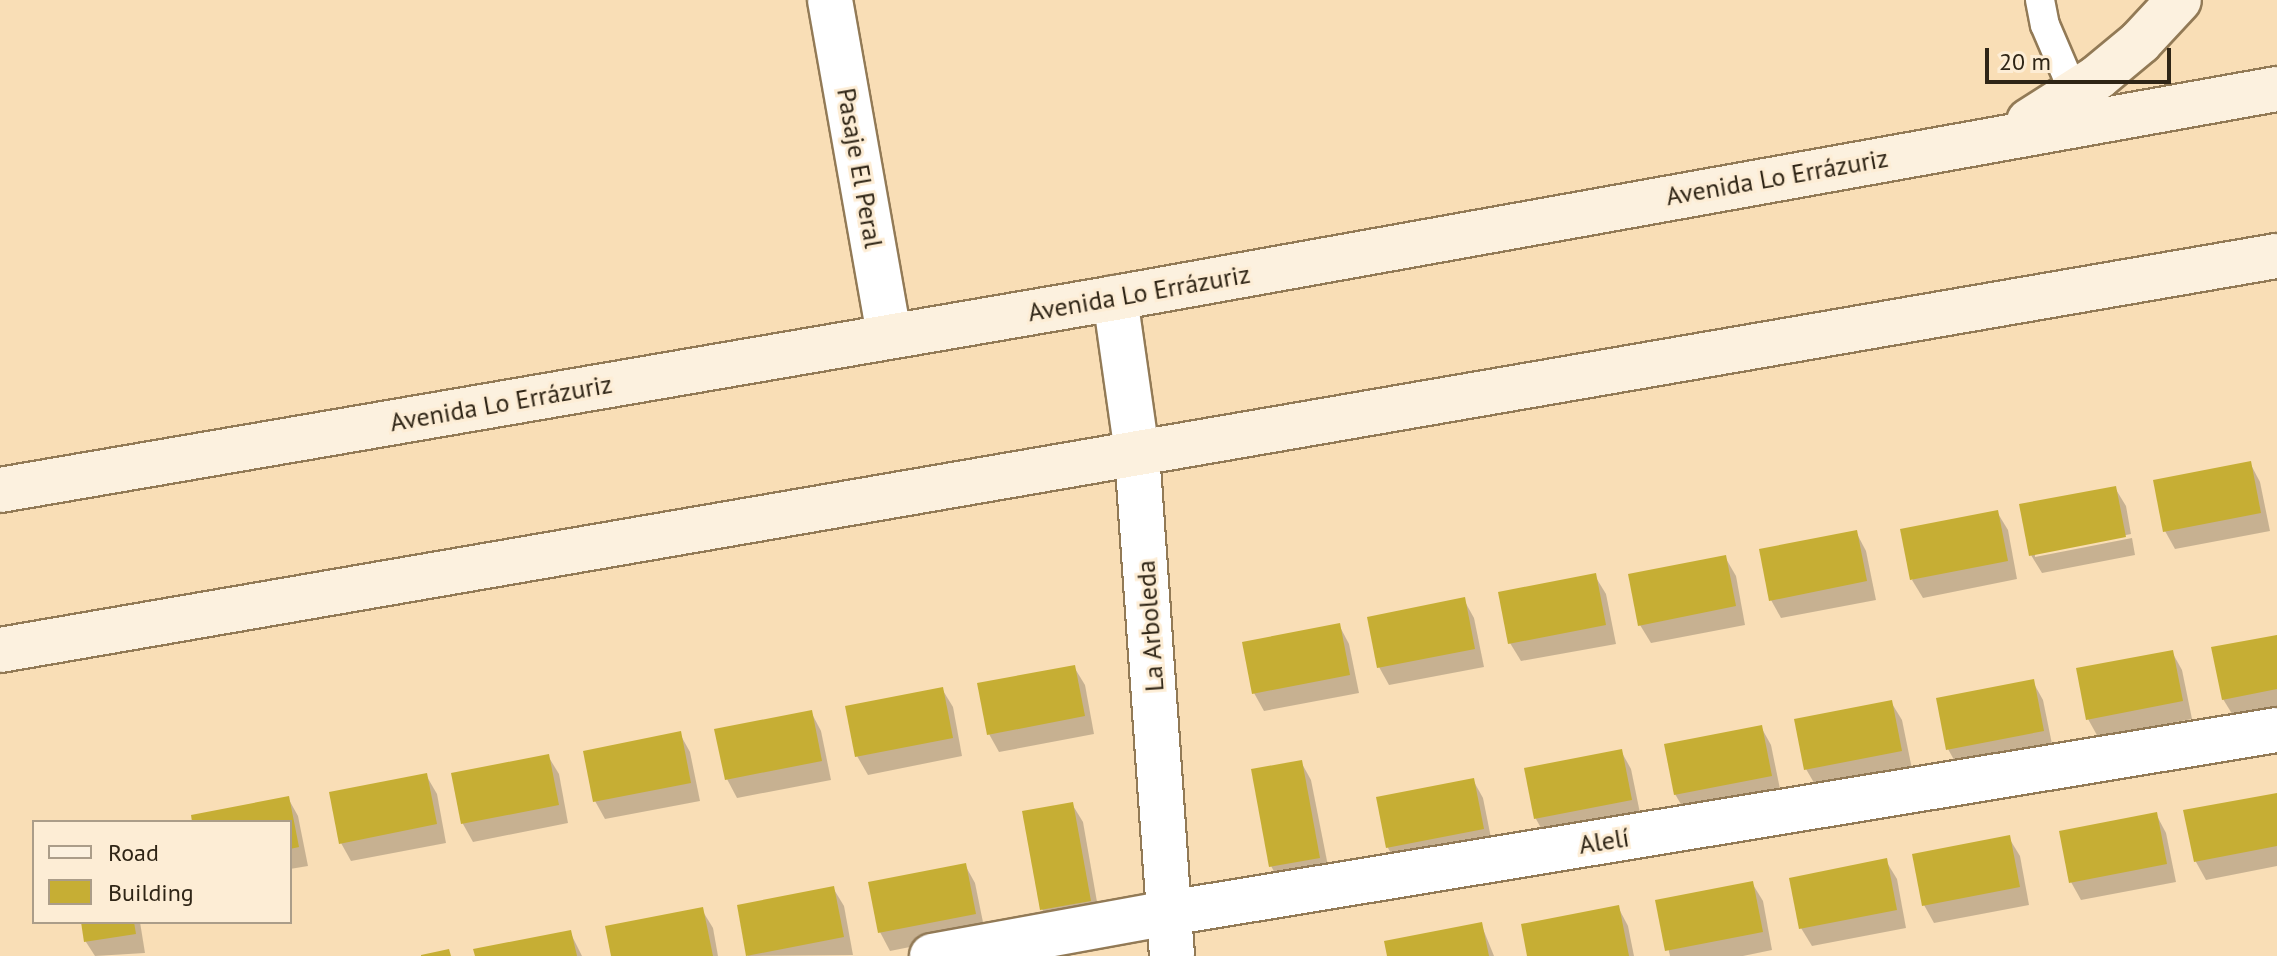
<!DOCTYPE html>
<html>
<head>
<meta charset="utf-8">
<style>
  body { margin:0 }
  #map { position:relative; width:2277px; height:956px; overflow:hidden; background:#f9deb6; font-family:"PT Sans",sans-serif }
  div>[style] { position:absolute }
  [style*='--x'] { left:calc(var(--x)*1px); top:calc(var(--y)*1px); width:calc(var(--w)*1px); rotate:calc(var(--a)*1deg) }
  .shadow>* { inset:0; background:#0003 }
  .building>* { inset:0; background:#c6ae34 }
  .roads { filter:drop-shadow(2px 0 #927a56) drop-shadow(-2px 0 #927a56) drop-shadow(0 2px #927a56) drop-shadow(0 -2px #927a56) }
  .service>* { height:28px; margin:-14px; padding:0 14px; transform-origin:14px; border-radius:14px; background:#fff }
  .minor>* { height:44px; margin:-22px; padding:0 22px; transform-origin:22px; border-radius:22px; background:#fff }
  .secondary>* { height:44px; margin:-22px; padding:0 22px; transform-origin:22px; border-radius:22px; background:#fcf1df }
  span { translate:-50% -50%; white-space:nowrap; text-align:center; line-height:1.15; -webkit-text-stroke:6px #fdedd5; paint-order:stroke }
  .street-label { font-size:26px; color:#2f2516 }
  .legend { position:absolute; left:32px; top:820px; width:260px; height:104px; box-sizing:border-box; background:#fdedd5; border:2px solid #ab9d89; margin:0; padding:10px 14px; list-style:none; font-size:24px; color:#2f2516 }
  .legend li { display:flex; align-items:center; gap:16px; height:40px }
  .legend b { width:40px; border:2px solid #ab9d89 }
  .scale { position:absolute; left:1985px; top:48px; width:186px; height:36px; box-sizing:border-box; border:4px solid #2f2516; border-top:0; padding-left:10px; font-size:24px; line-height:28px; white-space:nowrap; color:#2f2516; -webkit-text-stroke:6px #fdedd5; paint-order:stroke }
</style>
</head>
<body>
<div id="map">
  <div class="shadow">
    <i style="clip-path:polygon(2250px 463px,2260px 482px,2270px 531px,2175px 549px,2165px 531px)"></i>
    <i style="clip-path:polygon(2115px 488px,2126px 506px,2131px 534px,2035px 553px,2035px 557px,2132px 538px,2135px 555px,2042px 573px,2031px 555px)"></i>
    <i style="clip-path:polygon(1997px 512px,2008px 530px,2017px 579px,1923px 598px,1912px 580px)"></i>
    <i style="clip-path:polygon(1856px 532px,1866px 551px,1876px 600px,1781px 618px,1771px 600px)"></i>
    <i style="clip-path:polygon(1725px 557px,1736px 576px,1745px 625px,1651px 643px,1640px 625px)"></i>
    <i style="clip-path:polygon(1595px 576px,1606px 594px,1616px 644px,1521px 661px,1510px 643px)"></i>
    <i style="clip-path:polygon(1464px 600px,1474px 618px,1484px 667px,1389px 685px,1379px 667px)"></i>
    <i style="clip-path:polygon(1339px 625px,1349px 644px,1359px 693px,1264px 711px,1254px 693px)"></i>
    <i style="clip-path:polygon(2277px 637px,2277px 709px,2234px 717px,2223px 699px)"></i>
    <i style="clip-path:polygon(2172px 652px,2182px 670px,2192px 719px,2098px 737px,2088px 719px)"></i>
    <i style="clip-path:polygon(1074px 667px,1085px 685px,1094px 734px,999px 752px,989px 734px)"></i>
    <i style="clip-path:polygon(2033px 682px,2043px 700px,2053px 749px,1958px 767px,1948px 749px)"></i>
    <i style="clip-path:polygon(942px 689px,953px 707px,962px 756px,868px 775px,857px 756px)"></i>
    <i style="clip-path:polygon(1891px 702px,1902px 720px,1912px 769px,1817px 788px,1806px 769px)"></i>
    <i style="clip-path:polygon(811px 712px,821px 731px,831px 780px,737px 798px,727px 779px)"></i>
    <i style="clip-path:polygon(1761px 727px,1771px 745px,1781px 794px,1686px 813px,1675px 794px)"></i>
    <i style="clip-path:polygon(680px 734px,690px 752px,700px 801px,605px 819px,595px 801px)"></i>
    <i style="clip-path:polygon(1621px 751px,1631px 769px,1641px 818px,1546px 837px,1536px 819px,1526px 770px)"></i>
    <i style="clip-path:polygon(548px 756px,559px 774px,568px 823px,473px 842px,463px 824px,453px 775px)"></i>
    <i style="clip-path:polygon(1301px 762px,1311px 780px,1330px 876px,1281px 884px,1271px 866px)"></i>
    <i style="clip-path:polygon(426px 775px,437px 794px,446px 843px,351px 861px,341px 843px)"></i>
    <i style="clip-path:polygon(1473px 780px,1483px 798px,1493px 848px,1398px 866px,1388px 848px,1378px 799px)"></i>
    <i style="clip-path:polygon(2277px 795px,2277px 866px,2206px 880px,2196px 862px,2186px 812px)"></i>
    <i style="clip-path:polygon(288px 798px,298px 816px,308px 866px,290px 869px,290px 822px,194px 822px)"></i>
    <i style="clip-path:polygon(1072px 804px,1083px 822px,1100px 919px,1052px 928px,1042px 909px)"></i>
    <i style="clip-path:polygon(2156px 814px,2166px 833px,2176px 882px,2081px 900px,2071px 882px)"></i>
    <i style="clip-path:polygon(2009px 838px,2020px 856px,2029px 905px,1934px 923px,1924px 905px)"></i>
    <i style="clip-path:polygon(1886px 861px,1897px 879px,1906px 928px,1812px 946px,1801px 928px)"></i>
    <i style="clip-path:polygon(965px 865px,975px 883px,985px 932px,890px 951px,880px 932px)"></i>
    <i style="clip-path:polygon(1752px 883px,1763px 901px,1772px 950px,1743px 956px,1670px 956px,1658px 902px)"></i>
    <i style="clip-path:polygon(833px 888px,844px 906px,853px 955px,748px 956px,739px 906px)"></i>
    <i style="clip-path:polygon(1618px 907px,1628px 926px,1634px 956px,1529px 956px)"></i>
    <i style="clip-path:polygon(702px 910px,713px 928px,718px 956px,613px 956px)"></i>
    <i style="clip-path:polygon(83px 922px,140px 922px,145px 953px,95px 956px,86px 942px)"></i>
    <i style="clip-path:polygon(1481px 924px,1494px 956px,1389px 956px)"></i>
    <i style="clip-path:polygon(570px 932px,582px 956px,477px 956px)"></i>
  </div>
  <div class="building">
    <i style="clip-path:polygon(2251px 461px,2261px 513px,2163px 532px,2153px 480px)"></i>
    <i style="clip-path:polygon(2116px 486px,2126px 537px,2029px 556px,2019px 504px)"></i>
    <i style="clip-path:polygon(1998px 510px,2008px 561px,1910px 580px,1900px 529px)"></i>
    <i style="clip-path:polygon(1857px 530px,1867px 581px,1769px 601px,1759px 549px)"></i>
    <i style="clip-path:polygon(1726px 555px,1736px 606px,1638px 626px,1628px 574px)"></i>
    <i style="clip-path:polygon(1596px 573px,1606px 625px,1508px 644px,1498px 592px)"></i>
    <i style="clip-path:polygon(1465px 597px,1475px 649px,1377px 668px,1367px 617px)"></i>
    <i style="clip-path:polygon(1340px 623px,1350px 675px,1252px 694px,1242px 642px)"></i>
    <i style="clip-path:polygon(2277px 635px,2277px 689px,2222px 700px,2211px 647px)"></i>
    <i style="clip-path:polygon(2173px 650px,2183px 701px,2086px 720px,2076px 668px)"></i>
    <i style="clip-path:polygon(1075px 665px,1085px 716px,987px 735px,977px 683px)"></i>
    <i style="clip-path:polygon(2034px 679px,2044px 731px,1946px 750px,1936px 698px)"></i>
    <i style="clip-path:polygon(943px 687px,953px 738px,855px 757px,845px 706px)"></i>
    <i style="clip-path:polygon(1892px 700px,1902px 751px,1804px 770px,1794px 719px)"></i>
    <i style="clip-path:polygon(812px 710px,822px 761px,725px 780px,714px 729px)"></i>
    <i style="clip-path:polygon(1762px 725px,1772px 776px,1674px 795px,1664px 744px)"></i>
    <i style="clip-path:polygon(681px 731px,691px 783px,593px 802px,583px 751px)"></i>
    <i style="clip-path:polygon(1622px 749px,1632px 800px,1534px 819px,1524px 768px)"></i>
    <i style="clip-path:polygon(549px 754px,559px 805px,461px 824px,451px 773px)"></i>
    <i style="clip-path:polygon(1302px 760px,1320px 858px,1269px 867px,1251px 769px)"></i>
    <i style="clip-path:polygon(427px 773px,437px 824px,339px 844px,329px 792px)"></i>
    <i style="clip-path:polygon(1474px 778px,1484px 829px,1386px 848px,1376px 797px)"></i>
    <i style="clip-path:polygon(2277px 793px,2277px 846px,2194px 862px,2183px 810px)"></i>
    <i style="clip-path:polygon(289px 796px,299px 847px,290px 849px,290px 822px,192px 822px,191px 815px)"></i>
    <i style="clip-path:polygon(1073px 802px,1091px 901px,1040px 910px,1022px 811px)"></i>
    <i style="clip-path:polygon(2157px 812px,2167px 864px,2069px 883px,2059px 831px)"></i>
    <i style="clip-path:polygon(2010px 835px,2020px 887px,1922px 906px,1912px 854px)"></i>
    <i style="clip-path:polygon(1887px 858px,1897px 910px,1799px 929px,1789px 878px)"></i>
    <i style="clip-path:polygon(966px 863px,976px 914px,878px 933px,868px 882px)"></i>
    <i style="clip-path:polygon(1753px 881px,1763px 932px,1665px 951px,1655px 900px)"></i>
    <i style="clip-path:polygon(834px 886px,844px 937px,746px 956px,737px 905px)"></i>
    <i style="clip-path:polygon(1619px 905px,1629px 956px,1527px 956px,1521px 924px)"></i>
    <i style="clip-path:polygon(703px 907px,713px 956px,611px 956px,605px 926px)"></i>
    <i style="clip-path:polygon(81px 922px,134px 922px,136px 934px,84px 942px)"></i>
    <i style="clip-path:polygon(1482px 922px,1489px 956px,1387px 956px,1384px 941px)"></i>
    <i style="clip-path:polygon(571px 930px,577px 956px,475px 956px,473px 949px)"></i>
    <i style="clip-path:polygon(449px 949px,451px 956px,421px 956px,421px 955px)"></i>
  </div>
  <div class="roads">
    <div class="service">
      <i style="--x:2040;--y:0;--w:25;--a:79"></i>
      <i style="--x:2045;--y:25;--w:76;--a:66.8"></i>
    </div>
    <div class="minor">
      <i style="--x:830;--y:0;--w:341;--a:80"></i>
      <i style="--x:1115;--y:298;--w:157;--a:81.9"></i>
      <i style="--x:1137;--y:453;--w:504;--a:86.02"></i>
      <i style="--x:932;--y:956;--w:241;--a:-10.3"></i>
      <i style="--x:1169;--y:913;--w:1123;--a:-9.38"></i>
    </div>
    <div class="secondary">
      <i style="--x:2029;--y:121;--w:82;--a:-32.5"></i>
      <i style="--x:2098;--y:77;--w:55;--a:-39.8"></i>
      <i style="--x:2140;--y:42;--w:57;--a:-47.1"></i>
      <i style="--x:0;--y:490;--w:1131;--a:-9.77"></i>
      <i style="--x:1115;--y:298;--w:1181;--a:-10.2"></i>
      <i style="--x:0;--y:650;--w:2311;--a:-9.82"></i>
    </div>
  </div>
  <div class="street-label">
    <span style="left:860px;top:168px;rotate:80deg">Pasaje El Peral</span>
    <span style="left:1777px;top:177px;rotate:-10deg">Avenida Lo Errázuriz</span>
    <span style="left:1139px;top:293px;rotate:-10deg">Avenida Lo Errázuriz</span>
    <span style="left:501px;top:403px;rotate:-10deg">Avenida Lo Errázuriz</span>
    <span style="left:1150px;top:626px;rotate:-94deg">La Arboleda</span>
    <span style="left:1604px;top:841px;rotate:-9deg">Alelí</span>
  </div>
  <ul class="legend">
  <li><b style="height:10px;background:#fcf1df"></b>Road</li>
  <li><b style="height:22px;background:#c6ae34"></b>Building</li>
  </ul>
  <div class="scale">20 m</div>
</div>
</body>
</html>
